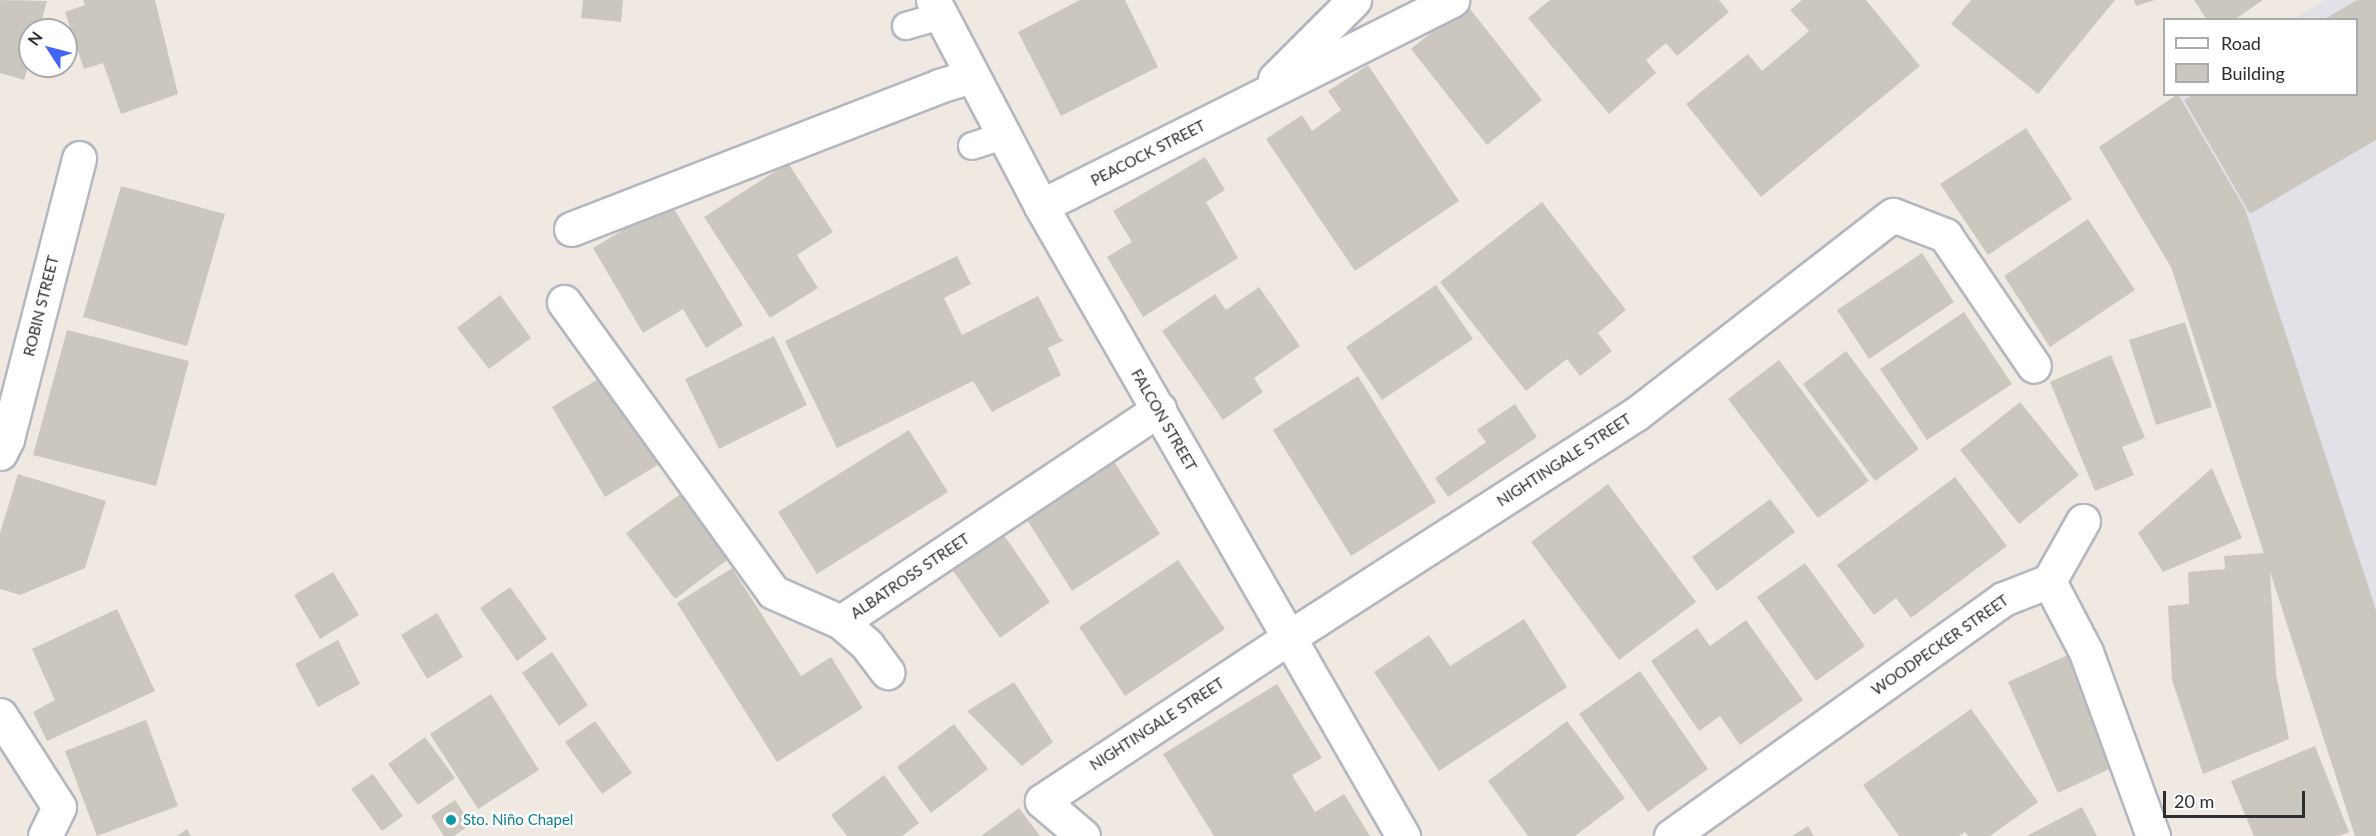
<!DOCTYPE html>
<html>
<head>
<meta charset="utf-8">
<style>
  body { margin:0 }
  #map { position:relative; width:2376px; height:836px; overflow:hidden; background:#efe9e1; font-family:Lato,sans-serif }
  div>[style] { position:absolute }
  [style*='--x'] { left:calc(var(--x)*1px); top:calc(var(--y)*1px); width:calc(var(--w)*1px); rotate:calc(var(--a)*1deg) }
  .industrial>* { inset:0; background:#e3e1e8 }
  .building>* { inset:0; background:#cbc7bf }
  .roads { filter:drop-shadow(2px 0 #b4b7c1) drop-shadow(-2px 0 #b4b7c1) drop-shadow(0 2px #b4b7c1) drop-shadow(0 -2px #b4b7c1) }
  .lane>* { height:26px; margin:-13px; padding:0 13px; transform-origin:13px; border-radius:13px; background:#fff }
  .street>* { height:33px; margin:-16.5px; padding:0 16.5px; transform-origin:16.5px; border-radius:16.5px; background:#fff }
  .dots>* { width:16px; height:16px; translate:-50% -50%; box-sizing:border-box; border:3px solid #fff; border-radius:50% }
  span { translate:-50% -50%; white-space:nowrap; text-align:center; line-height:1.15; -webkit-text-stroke:5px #fff; paint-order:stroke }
  .street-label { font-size:15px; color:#2e2e2e }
  .culture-label { font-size:15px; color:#0d838f }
  .left { translate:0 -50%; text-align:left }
  .legend { position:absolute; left:2163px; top:18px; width:195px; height:78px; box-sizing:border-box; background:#fff; border:2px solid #ababab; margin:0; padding:8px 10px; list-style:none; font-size:18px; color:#2e2e2e }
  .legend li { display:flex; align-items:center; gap:12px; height:30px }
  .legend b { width:30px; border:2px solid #ababab }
  .north { position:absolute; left:18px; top:18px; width:60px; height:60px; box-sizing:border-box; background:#fff; border:2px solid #ababab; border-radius:50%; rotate:306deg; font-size:16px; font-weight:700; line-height:24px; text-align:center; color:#2e2e2e }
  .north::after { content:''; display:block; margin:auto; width:21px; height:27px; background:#4264fb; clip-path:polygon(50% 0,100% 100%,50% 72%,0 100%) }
  .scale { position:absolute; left:2163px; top:791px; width:142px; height:27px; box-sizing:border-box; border:3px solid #2e2e2e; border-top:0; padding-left:8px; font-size:18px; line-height:21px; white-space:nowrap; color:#2e2e2e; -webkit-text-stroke:4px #fff; paint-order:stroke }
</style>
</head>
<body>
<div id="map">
  <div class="industrial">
    <i style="clip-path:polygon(2324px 0,2376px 0,2376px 836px,2355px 836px,2171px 267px,2099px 147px,2178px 95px,2356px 94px,2356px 20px,2294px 19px)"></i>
  </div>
  <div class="building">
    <i style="clip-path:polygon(0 0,47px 1px,39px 30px,30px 30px,30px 60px,24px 80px,0 73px)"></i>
    <i style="clip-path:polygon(83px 0,155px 0,178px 94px,121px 114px,103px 63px,84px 69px,65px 12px,85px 5px)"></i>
    <i style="clip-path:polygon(583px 0,623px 0,621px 22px,581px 18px)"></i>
    <i style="clip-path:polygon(1080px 0,1125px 0,1158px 67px,1061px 116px,1018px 32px)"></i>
    <i style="clip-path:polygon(1550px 0,1719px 0,1729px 12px,1677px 56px,1666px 43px,1646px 60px,1656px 73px,1609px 114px,1528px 18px)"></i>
    <i style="clip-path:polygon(1802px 0,1866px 0,1920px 66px,1761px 197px,1686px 104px,1748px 54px,1762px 71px,1809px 31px,1790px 10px)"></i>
    <i style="clip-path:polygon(1971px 0,2115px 0,2038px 94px,1951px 24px)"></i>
    <i style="clip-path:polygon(2134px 0,2155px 0,2136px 6px)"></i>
    <i style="clip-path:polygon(2194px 0,2263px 0,2234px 20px,2207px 20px)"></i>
    <i style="clip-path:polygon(2357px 0,2376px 0,2376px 140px,2250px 214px,2184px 100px,2194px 94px,2356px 94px,2356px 20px,2323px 20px)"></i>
    <i style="clip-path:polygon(1466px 4px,1542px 100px,1487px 145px,1411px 49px)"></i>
    <i style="clip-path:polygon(1368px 65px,1459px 201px,1355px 271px,1266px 139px,1302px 115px,1312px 131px,1341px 110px,1328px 91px)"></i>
    <i style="clip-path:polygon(2178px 94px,2245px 209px,2376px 610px,2376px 836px,2355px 836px,2270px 571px,2276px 674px,2289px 739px,2203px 774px,2172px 680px,2168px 606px,2189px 604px,2188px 572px,2225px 569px,2224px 556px,2264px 553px,2171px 267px,2099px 147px)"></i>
    <i style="clip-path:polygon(2026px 128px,2072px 199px,1988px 255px,1940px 184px)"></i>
    <i style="clip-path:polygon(1205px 157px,1225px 190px,1206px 202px,1238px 258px,1143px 317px,1107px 257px,1132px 242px,1113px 211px)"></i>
    <i style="clip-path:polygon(788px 163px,833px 232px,797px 255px,818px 288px,770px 318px,704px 217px)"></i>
    <i style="clip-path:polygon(121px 186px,225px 214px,187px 346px,83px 317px)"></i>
    <i style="clip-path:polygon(670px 202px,743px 325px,706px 348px,683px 309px,643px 333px,593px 248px)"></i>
    <i style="clip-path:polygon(1542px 202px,1626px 310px,1598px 333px,1612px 351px,1580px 376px,1567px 359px,1526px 391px,1440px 282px)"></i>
    <i style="clip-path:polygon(2088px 219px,2135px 290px,2050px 347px,2004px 276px)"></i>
    <i style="clip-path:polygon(1922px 253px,1954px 302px,1869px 359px,1837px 310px)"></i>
    <i style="clip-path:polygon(957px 256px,971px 284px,944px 298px,962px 335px,1038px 296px,1060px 338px,1064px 340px,1048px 348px,1061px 375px,992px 412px,973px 381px,837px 448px,785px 341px)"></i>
    <i style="clip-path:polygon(1436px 285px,1473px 339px,1382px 400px,1346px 347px)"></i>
    <i style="clip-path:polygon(1259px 287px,1300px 346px,1254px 378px,1263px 392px,1223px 420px,1162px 331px,1215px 294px,1226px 310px)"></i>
    <i style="clip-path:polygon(500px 295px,531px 338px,489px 369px,457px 328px)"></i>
    <i style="clip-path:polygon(1964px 312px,2012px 384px,1927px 440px,1880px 369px)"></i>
    <i style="clip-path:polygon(2185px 322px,2212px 407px,2156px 425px,2129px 340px)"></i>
    <i style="clip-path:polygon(67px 330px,189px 361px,156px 486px,33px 455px)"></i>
    <i style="clip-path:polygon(774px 336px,807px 405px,719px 449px,685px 379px)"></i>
    <i style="clip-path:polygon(1846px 351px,1919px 449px,1875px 481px,1803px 384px)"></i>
    <i style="clip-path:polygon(2111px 355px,2145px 438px,2122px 447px,2134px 475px,2095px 491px,2050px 382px)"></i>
    <i style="clip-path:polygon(1779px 360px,1869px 481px,1818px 518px,1728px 399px)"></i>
    <i style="clip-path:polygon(608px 373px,661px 463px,605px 497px,552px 407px)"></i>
    <i style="clip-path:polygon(1358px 376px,1436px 502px,1351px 556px,1273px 430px)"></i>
    <i style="clip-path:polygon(2020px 402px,2079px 475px,2019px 524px,1960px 450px)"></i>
    <i style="clip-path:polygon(1515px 404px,1537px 437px,1448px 497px,1435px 478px,1486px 442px,1477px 430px)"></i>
    <i style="clip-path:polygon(909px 430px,948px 492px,817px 574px,778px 512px)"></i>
    <i style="clip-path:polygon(1110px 455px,1160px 534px,1072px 591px,1022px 512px)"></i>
    <i style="clip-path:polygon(2212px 468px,2242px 538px,2163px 572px,2138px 533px)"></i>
    <i style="clip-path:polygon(18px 474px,106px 501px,85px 568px,20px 595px,0 589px,0 533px)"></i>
    <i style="clip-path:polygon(1955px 477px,2007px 546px,1911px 618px,1896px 598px,1874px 615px,1837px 565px)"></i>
    <i style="clip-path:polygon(1608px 484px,1696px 602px,1619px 660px,1531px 542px)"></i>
    <i style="clip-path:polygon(683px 492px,731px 557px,675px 599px,626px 533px)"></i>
    <i style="clip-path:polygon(1770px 499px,1795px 532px,1717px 591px,1692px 557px)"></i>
    <i style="clip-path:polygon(997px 525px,1050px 602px,1000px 638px,946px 561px)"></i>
    <i style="clip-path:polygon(1178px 560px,1225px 629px,1125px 696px,1079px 627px)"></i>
    <i style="clip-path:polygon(1805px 563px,1865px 646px,1816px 681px,1757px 597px)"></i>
    <i style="clip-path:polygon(732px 568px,801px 676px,831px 657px,863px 708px,777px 762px,677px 603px)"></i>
    <i style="clip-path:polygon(333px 572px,359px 615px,320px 639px,294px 595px)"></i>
    <i style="clip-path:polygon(510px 587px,547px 639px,517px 661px,480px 608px)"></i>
    <i style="clip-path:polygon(117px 609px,155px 691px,47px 741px,33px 712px,55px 700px,32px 649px)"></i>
    <i style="clip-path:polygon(437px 613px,463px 657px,427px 679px,401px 635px)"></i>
    <i style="clip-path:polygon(1524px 619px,1567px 687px,1439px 771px,1374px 672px,1429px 635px,1450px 666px)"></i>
    <i style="clip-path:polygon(1746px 620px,1803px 700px,1740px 745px,1720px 716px,1699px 731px,1651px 661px,1697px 628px,1710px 646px)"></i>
    <i style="clip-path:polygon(338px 640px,360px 684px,318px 707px,295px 664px)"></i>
    <i style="clip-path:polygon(552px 652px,588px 705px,559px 726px,522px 673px)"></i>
    <i style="clip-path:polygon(2070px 654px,2120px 764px,2058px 793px,2008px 682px)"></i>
    <i style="clip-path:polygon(1640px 671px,1708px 769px,1648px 812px,1579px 714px)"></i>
    <i style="clip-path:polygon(1014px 682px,1053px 742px,1022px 766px,967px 711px)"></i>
    <i style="clip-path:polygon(1277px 684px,1322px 758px,1292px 775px,1315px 812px,1344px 794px,1370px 836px,1214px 836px,1163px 754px)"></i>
    <i style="clip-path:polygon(491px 694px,539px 770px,478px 809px,430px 734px)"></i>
    <i style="clip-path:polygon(1971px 709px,2038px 802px,1990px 836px,1968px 836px,1965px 832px,1959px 836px,1899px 836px,1863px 785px)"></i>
    <i style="clip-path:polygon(146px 720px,178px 806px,97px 836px,65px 751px)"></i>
    <i style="clip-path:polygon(595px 721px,632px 773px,602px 794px,565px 742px)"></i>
    <i style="clip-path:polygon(1567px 721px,1625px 798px,1575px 836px,1528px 836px,1488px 781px)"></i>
    <i style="clip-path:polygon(954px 724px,988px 769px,931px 813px,897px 767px)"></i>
    <i style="clip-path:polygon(425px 737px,455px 778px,418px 805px,388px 764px)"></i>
    <i style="clip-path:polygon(2315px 746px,2349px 832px,2339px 836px,2254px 836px,2231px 781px)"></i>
    <i style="clip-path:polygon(373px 774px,403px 816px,382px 831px,351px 789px)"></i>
    <i style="clip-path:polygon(884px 775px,919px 823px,902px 836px,847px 836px,831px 815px)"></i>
    <i style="clip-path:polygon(455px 800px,471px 824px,454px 836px,444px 836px,431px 816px)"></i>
    <i style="clip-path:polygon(2082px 807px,2097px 836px,2027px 836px)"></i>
    <i style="clip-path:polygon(1019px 808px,1040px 836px,981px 836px)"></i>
    <i style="clip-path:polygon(1808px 826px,1814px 836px,1792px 836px)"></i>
    <i style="clip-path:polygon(187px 829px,191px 836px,177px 836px)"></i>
  </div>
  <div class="roads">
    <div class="lane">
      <i style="--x:906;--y:26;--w:37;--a:-16"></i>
      <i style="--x:972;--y:146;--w:33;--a:-18"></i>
    </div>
    <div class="street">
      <i style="--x:933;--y:0;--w:233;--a:62.3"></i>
      <i style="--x:1041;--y:206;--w:727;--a:60.12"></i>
      <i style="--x:1275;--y:79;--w:112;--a:-45"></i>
      <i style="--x:1041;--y:206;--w:460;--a:-26.6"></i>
      <i style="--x:571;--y:229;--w:395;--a:-21.2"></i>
      <i style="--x:939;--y:86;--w:34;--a:-17"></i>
      <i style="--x:564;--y:302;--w:357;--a:54.2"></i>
      <i style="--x:773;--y:592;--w:74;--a:23.8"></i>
      <i style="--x:841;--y:622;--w:383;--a:-33.8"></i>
      <i style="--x:0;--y:453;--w:16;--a:-63"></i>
      <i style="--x:7;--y:439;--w:290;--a:-75.6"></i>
      <i style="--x:2049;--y:581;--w:80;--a:62.5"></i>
      <i style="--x:2086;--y:652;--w:196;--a:70"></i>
      <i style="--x:2049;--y:581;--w:69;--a:-60.5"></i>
      <i style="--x:841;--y:622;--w:35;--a:41"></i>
      <i style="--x:867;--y:645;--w:34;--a:53"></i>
      <i style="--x:0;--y:715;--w:109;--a:57.3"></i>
      <i style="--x:59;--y:807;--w:32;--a:116"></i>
      <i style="--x:1083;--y:836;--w:54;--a:-139.5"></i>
      <i style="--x:1042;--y:801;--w:295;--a:-33.5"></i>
      <i style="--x:1288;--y:638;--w:414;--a:-32.8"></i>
      <i style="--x:1636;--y:414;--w:325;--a:-37.8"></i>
      <i style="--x:1893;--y:215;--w:56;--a:21"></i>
      <i style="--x:1945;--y:235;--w:158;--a:55.8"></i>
      <i style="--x:1671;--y:836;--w:408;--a:-35.5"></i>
      <i style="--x:2003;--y:599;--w:49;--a:-21.4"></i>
    </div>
  </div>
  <div class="dots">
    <i style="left:451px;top:820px;background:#0f9aa8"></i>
  </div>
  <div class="street-label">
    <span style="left:1148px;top:153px;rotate:-27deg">PEACOCK STREET</span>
    <span style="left:41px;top:306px;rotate:-76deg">ROBIN STREET</span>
    <span style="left:1164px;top:420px;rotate:60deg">FALCON STREET</span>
    <span style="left:1564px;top:460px;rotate:-33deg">NIGHTINGALE STREET</span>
    <span style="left:910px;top:576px;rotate:-34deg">ALBATROSS STREET</span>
    <span style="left:1940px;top:645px;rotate:-35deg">WOODPECKER STREET</span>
    <span style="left:1157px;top:724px;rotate:-33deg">NIGHTINGALE STREET</span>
  </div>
  <div class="culture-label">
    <span class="left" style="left:463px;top:820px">Sto. Niño Chapel</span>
  </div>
  <ul class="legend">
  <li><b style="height:8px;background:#fff"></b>Road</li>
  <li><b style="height:16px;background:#cbc7bf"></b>Building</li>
  </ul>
  <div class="north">N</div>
  <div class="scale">20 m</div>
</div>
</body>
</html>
